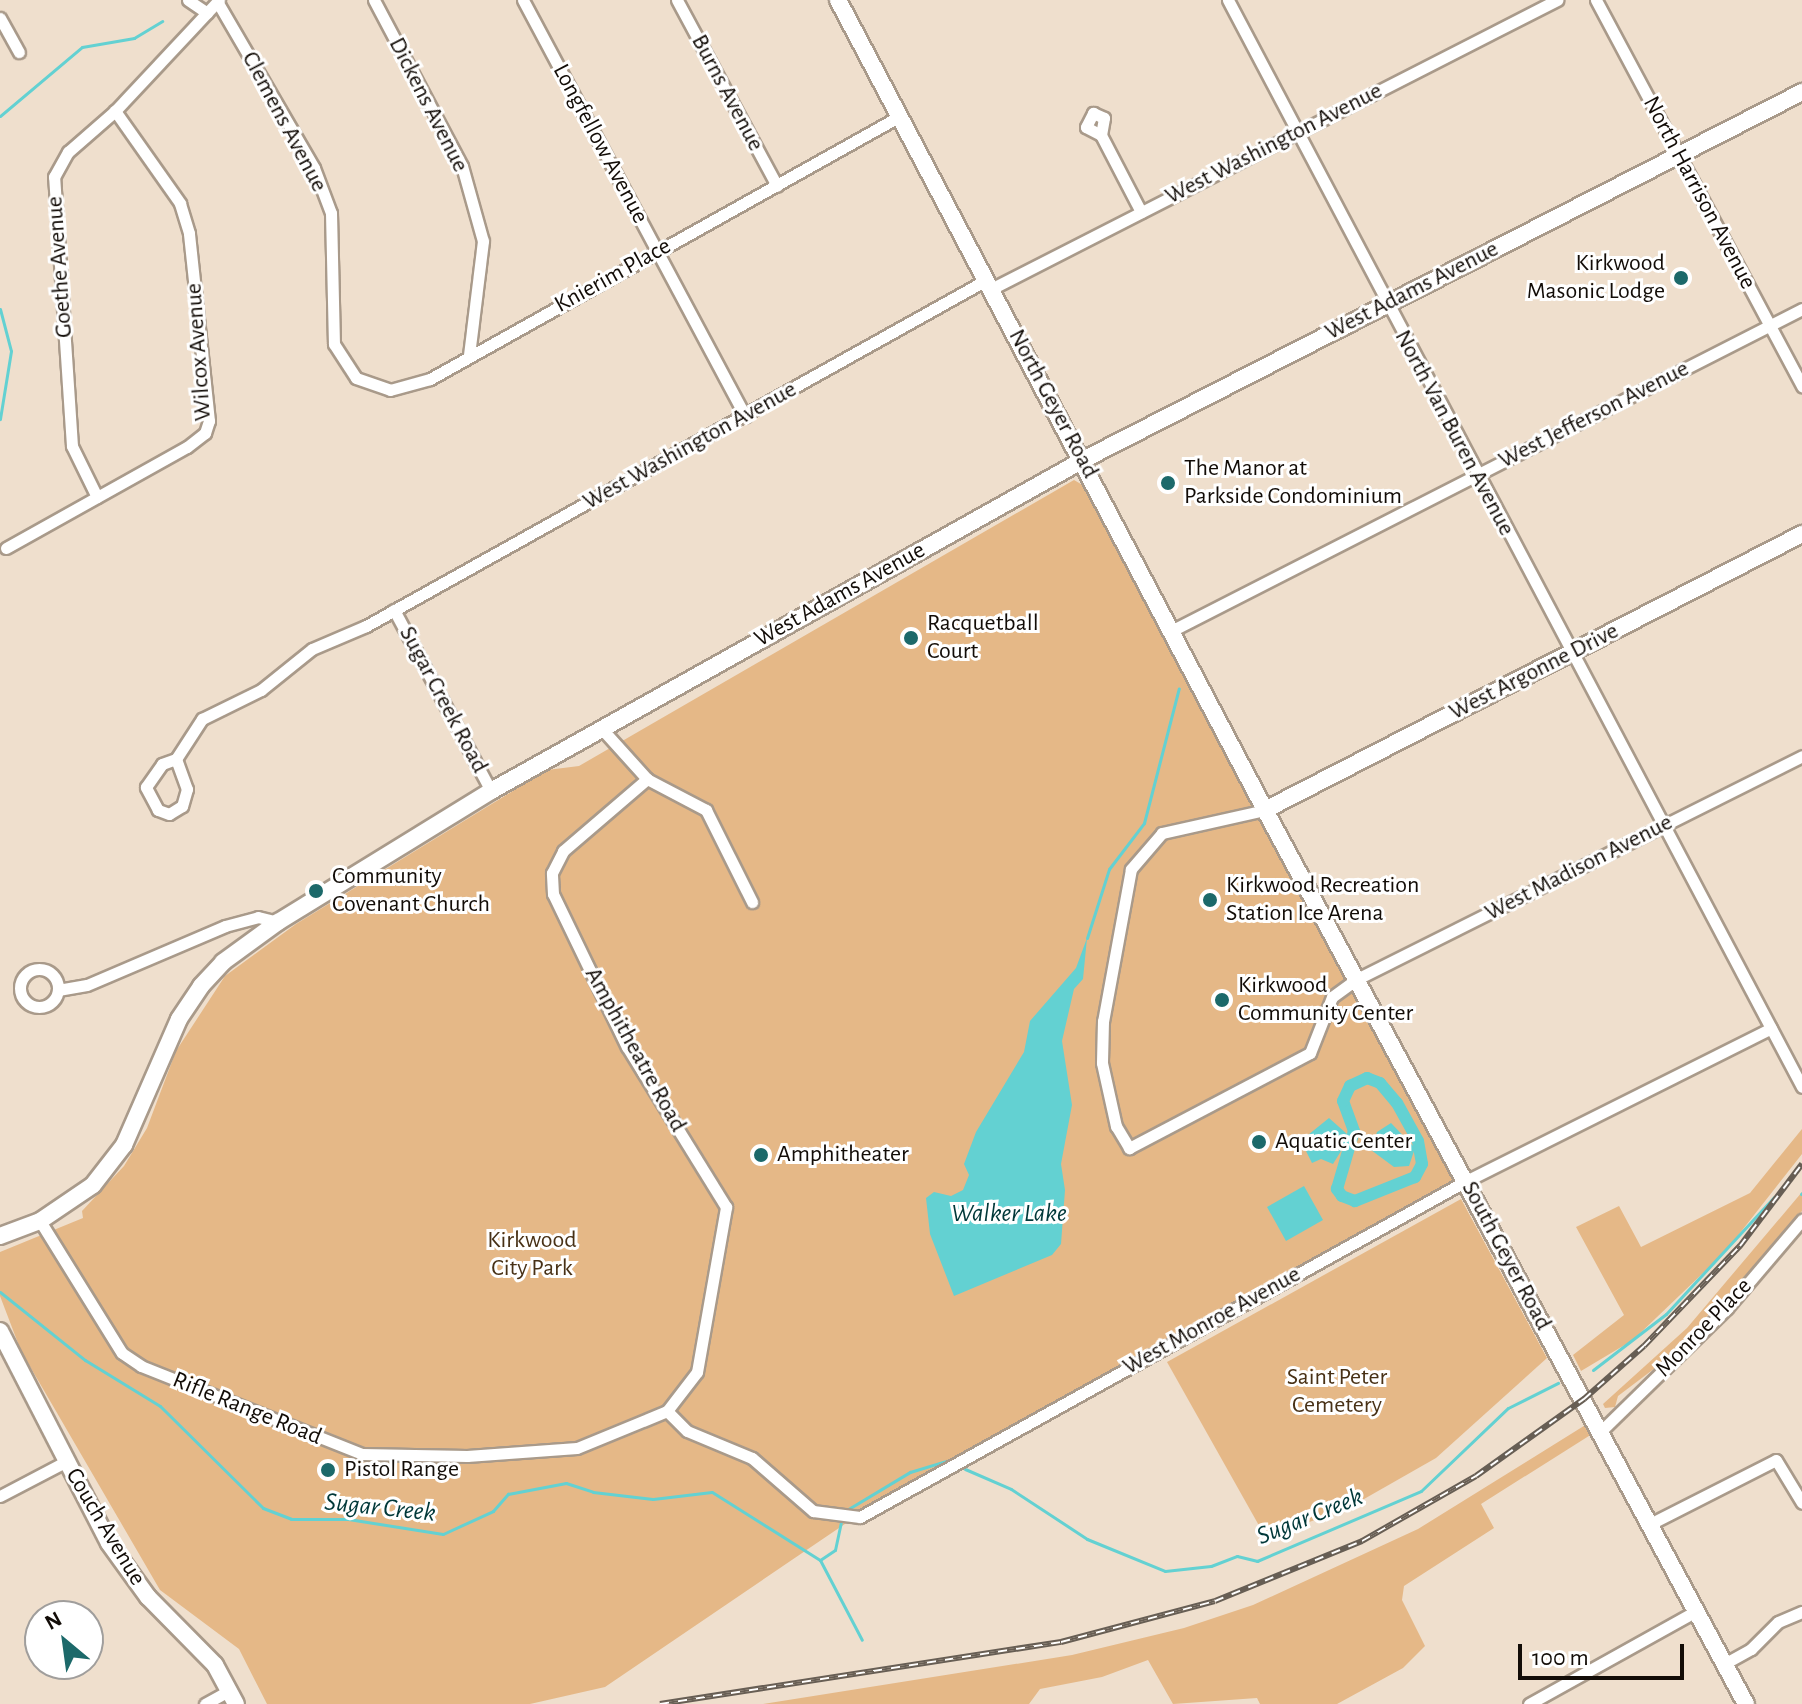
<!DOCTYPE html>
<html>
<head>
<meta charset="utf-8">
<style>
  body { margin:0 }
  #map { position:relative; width:1802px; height:1704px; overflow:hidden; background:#efdfcd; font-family:"Alegreya Sans",sans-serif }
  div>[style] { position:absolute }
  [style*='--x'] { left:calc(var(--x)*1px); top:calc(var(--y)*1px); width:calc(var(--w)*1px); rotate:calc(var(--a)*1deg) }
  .green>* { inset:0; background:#e5b887 }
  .water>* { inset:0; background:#63d1d2 }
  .stream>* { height:3px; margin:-1.5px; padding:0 1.5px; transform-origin:1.5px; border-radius:1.5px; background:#63d1d2 }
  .canal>* { height:12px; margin:-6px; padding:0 6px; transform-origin:6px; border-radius:6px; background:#63d1d2 }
  .roads { filter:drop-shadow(2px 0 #a99a8a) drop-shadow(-2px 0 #a99a8a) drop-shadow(0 2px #a99a8a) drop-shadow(0 -2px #a99a8a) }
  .street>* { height:11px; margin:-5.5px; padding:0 5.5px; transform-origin:5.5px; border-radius:5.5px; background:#fff }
  .street>.ring { margin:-5.5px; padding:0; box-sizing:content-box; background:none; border:11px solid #fff; border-radius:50% }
  .secondary>* { height:16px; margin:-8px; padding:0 8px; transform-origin:8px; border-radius:8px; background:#fff }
  .rail>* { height:6px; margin-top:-3px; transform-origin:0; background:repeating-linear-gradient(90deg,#fff 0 9px,#675e54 0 18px); box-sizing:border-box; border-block:2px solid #675e54 }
  .dots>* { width:22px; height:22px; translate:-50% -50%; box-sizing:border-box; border:4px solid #fff; border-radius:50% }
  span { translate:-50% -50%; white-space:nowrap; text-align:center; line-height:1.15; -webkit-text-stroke:6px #fff; paint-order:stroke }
  .street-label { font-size:24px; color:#120c07 }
  .poi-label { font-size:24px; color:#120c07 }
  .right { translate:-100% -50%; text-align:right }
  .left { translate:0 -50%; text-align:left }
  .park-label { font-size:24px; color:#483116 }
  .water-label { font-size:26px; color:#013839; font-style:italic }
  .north { position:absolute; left:24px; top:1600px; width:80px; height:80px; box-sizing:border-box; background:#fff; border:2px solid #a09e9c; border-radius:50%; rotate:331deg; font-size:22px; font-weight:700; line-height:32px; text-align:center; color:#120c07 }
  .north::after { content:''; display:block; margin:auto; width:28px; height:36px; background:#1c696a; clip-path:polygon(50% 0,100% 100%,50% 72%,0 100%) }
  .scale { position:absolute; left:1518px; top:1644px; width:166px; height:36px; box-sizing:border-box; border:4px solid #120c07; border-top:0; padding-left:10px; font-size:24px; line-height:28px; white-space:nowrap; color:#120c07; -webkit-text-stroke:6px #fff; paint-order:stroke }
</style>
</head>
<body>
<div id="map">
  <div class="green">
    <i style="clip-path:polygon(1074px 480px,1086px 487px,1453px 1180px,864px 1511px,605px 1687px,530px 1704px,267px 1704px,239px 1649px,160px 1590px,21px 1351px,0 1296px,0 1252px,83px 1218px,82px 1211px,124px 1166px,147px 1128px,176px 1051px,225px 976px,296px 924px,547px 770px,579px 766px)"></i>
    <i style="clip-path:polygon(1802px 1129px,1802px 1154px,1725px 1252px,1633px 1340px,1581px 1371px,1573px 1355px,1624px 1315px,1576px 1227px,1619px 1206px,1641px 1247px,1750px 1193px)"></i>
    <i style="clip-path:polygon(1802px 1192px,1802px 1211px,1739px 1283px,1663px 1362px,1618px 1396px,1615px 1407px,1605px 1408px,1603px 1404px,1687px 1328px)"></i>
    <i style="clip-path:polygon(1461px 1199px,1547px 1358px,1436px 1458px,1350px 1507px,1266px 1538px,1167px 1362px)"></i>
    <i style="clip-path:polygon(1587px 1424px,1592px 1434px,1481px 1504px,1494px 1528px,1404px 1586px,1402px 1600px,1425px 1646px,1403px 1668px,1337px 1704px,1260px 1704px,1257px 1698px,1173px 1704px,1148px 1660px,1102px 1677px,1040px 1689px,1029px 1704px,763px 1704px,1072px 1655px,1184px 1628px,1253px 1605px,1418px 1529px)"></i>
  </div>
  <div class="water">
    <i style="clip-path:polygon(1087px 938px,1083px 979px,1074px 989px,1062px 1041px,1072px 1105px,1061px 1164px,1065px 1190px,1061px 1244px,1052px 1255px,954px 1296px,930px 1234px,926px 1198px,934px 1192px,951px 1196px,963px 1190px,969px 1175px,964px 1164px,976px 1132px,1024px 1052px,1030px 1021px,1076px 968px)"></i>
    <i style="clip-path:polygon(1329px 1118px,1347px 1134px,1346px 1143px,1333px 1164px,1321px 1159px,1312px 1163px,1306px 1151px,1308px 1135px)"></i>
    <i style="clip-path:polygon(1391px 1123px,1415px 1148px,1409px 1166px,1394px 1167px,1371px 1150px,1377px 1132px)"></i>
    <i style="clip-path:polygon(1304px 1186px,1323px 1220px,1286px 1241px,1267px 1207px)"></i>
  </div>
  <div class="stream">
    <i style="--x:0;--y:116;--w:107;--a:-40.1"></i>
    <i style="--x:82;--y:47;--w:53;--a:-9.8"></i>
    <i style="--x:134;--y:38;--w:33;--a:-31"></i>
    <i style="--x:0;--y:309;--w:43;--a:75.3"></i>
    <i style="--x:11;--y:351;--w:69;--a:99.2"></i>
    <i style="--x:1087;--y:938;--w:72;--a:-72.3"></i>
    <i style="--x:1109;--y:869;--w:58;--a:-52.7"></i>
    <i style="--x:1144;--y:823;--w:139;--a:-75.5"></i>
    <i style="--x:1801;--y:1194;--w:1;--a:-45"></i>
    <i style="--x:0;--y:1292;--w:109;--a:38.7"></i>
    <i style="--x:85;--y:1360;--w:88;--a:31.5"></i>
    <i style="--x:160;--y:1406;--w:145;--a:44.7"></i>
    <i style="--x:263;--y:1508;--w:30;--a:21"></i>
    <i style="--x:291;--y:1519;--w:57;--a:0"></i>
    <i style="--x:348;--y:1519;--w:96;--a:9"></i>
    <i style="--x:443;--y:1534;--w:55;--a:-24.7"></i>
    <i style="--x:493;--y:1511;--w:23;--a:-49"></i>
    <i style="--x:508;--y:1494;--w:59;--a:-10.7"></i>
    <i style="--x:566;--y:1483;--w:28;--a:18"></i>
    <i style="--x:593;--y:1492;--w:60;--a:6.7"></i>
    <i style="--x:653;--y:1499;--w:59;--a:-6.8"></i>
    <i style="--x:712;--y:1492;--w:128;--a:32.2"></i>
    <i style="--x:820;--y:1560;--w:90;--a:62.3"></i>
    <i style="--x:1593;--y:1370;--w:92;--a:-37.5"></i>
    <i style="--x:1666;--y:1314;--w:159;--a:-47.3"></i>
    <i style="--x:965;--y:1469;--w:50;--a:23.5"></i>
    <i style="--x:1011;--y:1489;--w:91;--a:33.3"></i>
    <i style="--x:1087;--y:1539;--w:84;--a:22.3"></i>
    <i style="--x:1165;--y:1571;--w:46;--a:-6.2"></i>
    <i style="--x:1211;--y:1566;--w:28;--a:-21"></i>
    <i style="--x:1237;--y:1556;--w:21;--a:14"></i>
    <i style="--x:1257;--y:1561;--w:178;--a:-23.1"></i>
    <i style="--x:1421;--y:1491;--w:120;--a:-43.7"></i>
    <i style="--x:1508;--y:1408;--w:56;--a:-26.6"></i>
    <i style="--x:845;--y:1511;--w:76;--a:-31"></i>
    <i style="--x:910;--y:1472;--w:38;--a:-17"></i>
    <i style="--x:820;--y:1560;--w:18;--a:-34"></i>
    <i style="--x:835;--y:1550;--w:33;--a:-78"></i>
  </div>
  <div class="canal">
    <i style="--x:1367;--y:1078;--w:14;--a:21"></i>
    <i style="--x:1380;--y:1083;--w:26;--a:50"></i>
    <i style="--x:1397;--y:1103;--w:43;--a:61.1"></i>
    <i style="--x:1418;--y:1141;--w:23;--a:80"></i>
    <i style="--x:1422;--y:1164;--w:15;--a:118"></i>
    <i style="--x:1415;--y:1177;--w:65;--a:158.2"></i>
    <i style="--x:1355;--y:1201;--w:14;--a:-159"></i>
    <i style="--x:1342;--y:1196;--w:9;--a:-126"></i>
    <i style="--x:1337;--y:1189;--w:60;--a:-73.7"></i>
    <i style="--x:1354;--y:1131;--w:32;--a:-110"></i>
    <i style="--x:1343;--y:1101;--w:17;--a:-65"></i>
    <i style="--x:1350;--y:1086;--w:19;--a:-25"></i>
  </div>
  <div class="roads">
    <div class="street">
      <i style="--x:188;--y:0;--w:23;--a:34"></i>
      <i style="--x:374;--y:0;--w:188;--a:62.1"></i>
      <i style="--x:462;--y:166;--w:78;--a:74.4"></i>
      <i style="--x:483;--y:241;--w:115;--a:97"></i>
      <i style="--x:523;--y:0;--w:472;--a:61.9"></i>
      <i style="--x:677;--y:0;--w:211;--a:61.7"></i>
      <i style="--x:1228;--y:0;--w:1229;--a:62.16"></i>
      <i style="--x:1596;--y:0;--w:438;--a:61.9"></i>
      <i style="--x:218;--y:3;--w:191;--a:59.8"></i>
      <i style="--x:314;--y:168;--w:48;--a:69.3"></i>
      <i style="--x:331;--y:213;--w:131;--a:88.7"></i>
      <i style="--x:334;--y:344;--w:40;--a:57.1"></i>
      <i style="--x:356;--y:378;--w:36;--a:19"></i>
      <i style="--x:390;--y:390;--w:41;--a:-15.4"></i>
      <i style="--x:430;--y:379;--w:539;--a:-29.23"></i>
      <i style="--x:0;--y:18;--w:39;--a:61"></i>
      <i style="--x:1101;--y:135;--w:17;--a:-152"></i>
      <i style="--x:1086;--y:127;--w:16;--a:-63"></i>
      <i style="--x:1093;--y:113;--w:12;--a:24"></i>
      <i style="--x:1104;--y:118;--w:17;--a:100"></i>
      <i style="--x:1101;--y:135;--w:87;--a:62.5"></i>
      <i style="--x:991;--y:289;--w:636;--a:-27.05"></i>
      <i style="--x:97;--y:497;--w:57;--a:-116.1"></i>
      <i style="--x:72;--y:446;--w:270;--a:-93.8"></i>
      <i style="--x:54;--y:177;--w:29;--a:-61"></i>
      <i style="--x:68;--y:152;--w:62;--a:-41.1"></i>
      <i style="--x:115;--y:111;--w:152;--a:-46.9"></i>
      <i style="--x:6;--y:548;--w:207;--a:-29.2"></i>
      <i style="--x:187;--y:447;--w:23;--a:-38"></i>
      <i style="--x:205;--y:433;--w:13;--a:-72"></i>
      <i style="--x:209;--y:421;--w:189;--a:-96.1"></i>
      <i style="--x:189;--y:233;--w:31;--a:-107"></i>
      <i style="--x:180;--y:203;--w:113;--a:-125.2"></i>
      <i style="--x:394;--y:610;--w:205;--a:61.8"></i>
      <i style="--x:1173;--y:630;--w:706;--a:-27.04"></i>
      <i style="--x:602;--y:729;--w:67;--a:48"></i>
      <i style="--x:647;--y:779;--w:67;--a:27.7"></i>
      <i style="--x:706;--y:810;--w:103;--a:63.4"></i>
      <i style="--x:176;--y:759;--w:48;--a:-57"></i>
      <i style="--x:202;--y:719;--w:66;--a:-26.2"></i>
      <i style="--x:261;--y:690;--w:65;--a:-38.8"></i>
      <i style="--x:312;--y:649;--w:59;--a:-23.1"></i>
      <i style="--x:366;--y:626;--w:710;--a:-29.16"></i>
      <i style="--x:176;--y:759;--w:32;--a:70"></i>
      <i style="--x:187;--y:789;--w:18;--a:106"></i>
      <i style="--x:182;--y:806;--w:15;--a:148"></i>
      <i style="--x:169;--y:814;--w:12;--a:-160"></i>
      <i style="--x:158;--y:810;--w:26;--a:-118"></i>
      <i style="--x:146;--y:787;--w:28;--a:-55"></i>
      <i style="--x:162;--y:764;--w:15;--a:-20"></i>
      <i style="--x:1265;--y:810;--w:106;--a:167.4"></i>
      <i style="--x:1162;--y:833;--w:48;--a:130.7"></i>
      <i style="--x:1131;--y:869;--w:155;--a:100.4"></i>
      <i style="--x:1103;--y:1021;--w:42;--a:91.4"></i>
      <i style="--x:1102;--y:1063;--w:65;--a:77.5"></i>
      <i style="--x:1116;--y:1126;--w:26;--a:59"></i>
      <i style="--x:1129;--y:1148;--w:204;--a:-27.7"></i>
      <i style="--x:1310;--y:1053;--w:60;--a:-68.6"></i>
      <i style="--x:1332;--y:997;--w:31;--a:-36"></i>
      <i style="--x:1357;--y:979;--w:498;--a:-26.6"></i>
      <i class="ring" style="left:20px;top:969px;width:27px;height:27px"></i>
      <i style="--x:58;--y:990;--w:29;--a:-10"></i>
      <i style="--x:87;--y:985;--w:150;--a:-23.1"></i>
      <i style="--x:225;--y:926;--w:34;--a:-15"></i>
      <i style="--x:258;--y:917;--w:21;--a:14"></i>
      <i style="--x:40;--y:1221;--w:155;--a:58.2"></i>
      <i style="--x:122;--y:1353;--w:23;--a:34"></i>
      <i style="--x:141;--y:1366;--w:238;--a:21.7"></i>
      <i style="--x:362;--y:1454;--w:105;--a:1.1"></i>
      <i style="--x:467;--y:1456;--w:110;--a:-4.2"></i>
      <i style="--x:577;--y:1448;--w:97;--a:-22.3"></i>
      <i style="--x:667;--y:1411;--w:49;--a:-52.4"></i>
      <i style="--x:697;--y:1372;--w:168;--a:-80"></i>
      <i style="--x:726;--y:1207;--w:188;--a:-121.7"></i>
      <i style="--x:627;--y:1047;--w:170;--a:-115.8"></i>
      <i style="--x:553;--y:894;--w:21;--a:-93"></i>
      <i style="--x:552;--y:873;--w:25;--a:-63"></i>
      <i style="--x:563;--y:851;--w:111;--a:-40.6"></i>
      <i style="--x:667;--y:1411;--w:28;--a:45"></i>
      <i style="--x:687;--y:1431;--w:70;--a:22.6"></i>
      <i style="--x:752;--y:1458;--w:81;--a:41"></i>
      <i style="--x:813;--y:1511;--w:47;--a:7.3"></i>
      <i style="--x:860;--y:1517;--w:693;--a:-29.01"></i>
      <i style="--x:1466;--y:1181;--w:341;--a:-26.6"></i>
      <i style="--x:1601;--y:1431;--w:176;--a:-44.3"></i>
      <i style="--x:1727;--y:1308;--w:116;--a:-49.6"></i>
      <i style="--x:0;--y:1496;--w:73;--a:-27.6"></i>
      <i style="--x:1650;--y:1524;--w:141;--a:-26.9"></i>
      <i style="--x:1776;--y:1460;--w:50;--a:58.8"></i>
      <i style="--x:1724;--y:1664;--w:31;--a:-29"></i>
      <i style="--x:1751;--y:1649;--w:38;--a:-45"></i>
      <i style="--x:1778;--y:1622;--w:26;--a:-23"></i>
      <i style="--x:205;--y:1704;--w:29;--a:-29"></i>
      <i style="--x:1529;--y:1704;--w:191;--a:-29.1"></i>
    </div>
    <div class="secondary">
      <i style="--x:838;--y:0;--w:916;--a:62.2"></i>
      <i style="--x:1265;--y:810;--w:1015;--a:61.72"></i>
      <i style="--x:1265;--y:810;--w:604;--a:-27.2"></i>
      <i style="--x:0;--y:1236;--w:43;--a:-20.6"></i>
      <i style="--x:40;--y:1221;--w:64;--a:-34.2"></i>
      <i style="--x:93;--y:1185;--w:51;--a:-52.2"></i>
      <i style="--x:124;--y:1145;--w:137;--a:-66.4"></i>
      <i style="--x:179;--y:1019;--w:40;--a:-56"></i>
      <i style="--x:201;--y:986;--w:33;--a:-47"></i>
      <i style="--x:223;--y:962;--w:68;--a:-36"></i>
      <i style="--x:278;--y:922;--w:250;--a:-31.6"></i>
      <i style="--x:491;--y:791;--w:678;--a:-29.21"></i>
      <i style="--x:1083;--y:460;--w:808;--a:-27.1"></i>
      <i style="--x:0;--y:1331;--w:238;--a:62.8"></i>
      <i style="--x:109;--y:1543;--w:67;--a:54.2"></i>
      <i style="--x:148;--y:1597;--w:95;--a:45.4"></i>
      <i style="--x:215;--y:1665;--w:44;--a:61.7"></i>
    </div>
  </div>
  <div class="rail">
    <i style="--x:660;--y:1704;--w:406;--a:-8.8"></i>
    <i style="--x:1061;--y:1642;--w:159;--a:-14.9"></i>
    <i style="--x:1215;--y:1601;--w:159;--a:-22.2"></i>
    <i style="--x:1362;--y:1541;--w:131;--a:-29.7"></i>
    <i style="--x:1476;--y:1476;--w:133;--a:-35.5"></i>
    <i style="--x:1584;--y:1399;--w:80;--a:-41.5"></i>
    <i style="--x:1644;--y:1346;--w:139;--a:-46.2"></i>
    <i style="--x:1740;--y:1246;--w:103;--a:-52.9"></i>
  </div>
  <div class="dots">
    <i style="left:1681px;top:278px;background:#1c696a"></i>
    <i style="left:1168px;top:483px;background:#1c696a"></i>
    <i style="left:911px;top:638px;background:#1c696a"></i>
    <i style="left:316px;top:891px;background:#1c696a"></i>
    <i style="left:1210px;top:900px;background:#1c696a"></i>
    <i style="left:1222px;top:1000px;background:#1c696a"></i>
    <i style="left:1259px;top:1142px;background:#1c696a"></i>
    <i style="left:761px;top:1155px;background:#1c696a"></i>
    <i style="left:328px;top:1470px;background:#1c696a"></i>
  </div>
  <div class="street-label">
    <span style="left:727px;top:93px;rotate:62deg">Burns Avenue</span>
    <span style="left:428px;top:105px;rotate:63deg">Dickens Avenue</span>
    <span style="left:284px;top:122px;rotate:62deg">Clemens Avenue</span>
    <span style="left:600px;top:144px;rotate:62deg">Longfellow Avenue</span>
    <span style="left:1274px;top:144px;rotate:-27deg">West Washington Avenue</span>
    <span style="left:1699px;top:193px;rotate:62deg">North Harrison Avenue</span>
    <span style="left:60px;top:267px;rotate:-94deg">Goethe Avenue</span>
    <span style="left:613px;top:276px;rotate:-29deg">Knierim Place</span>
    <span style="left:1412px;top:291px;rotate:-27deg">West Adams Avenue</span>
    <span style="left:199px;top:352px;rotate:-94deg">Wilcox Avenue</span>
    <span style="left:1053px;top:404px;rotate:62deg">North Geyer Road</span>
    <span style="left:1594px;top:415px;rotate:-27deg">West Jefferson Avenue</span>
    <span style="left:1454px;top:433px;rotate:62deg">North Van Buren Avenue</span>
    <span style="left:690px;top:446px;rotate:-29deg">West Washington Avenue</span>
    <span style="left:840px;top:595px;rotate:-29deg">West Adams Avenue</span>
    <span style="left:1534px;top:672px;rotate:-27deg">West Argonne Drive</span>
    <span style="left:443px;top:700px;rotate:62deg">Sugar Creek Road</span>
    <span style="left:1579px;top:868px;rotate:-27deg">West Madison Avenue</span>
    <span style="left:635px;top:1050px;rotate:61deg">Amphitheatre Road</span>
    <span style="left:1506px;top:1256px;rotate:62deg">South Geyer Road</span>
    <span style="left:1212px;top:1321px;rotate:-29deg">West Monroe Avenue</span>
    <span style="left:1704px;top:1328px;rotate:-46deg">Monroe Place</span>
    <span style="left:247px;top:1409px;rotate:22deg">Rifle Range Road</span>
    <span style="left:105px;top:1527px;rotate:59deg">Couch Avenue</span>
  </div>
  <div class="poi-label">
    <span class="right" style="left:1665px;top:278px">Kirkwood<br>Masonic Lodge</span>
    <span class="left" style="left:1184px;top:483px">The Manor at<br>Parkside Condominium</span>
    <span class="left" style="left:927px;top:638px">Racquetball<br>Court</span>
    <span class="left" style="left:332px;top:891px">Community<br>Covenant Church</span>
    <span class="left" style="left:1226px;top:900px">Kirkwood Recreation<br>Station Ice Arena</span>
    <span class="left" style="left:1238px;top:1000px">Kirkwood<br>Community Center</span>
    <span class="left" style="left:1275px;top:1142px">Aquatic Center</span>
    <span class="left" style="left:777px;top:1155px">Amphitheater</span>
    <span class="left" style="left:344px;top:1470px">Pistol Range</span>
  </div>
  <div class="park-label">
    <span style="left:532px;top:1255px">Kirkwood<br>City Park</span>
    <span style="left:1337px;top:1392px">Saint Peter<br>Cemetery</span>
  </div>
  <div class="water-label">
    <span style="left:1009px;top:1214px">Walker Lake</span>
    <span style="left:380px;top:1508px;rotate:6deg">Sugar Creek</span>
    <span style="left:1310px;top:1517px;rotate:-22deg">Sugar Creek</span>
  </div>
  <div class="north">N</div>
  <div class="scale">100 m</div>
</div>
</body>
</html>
